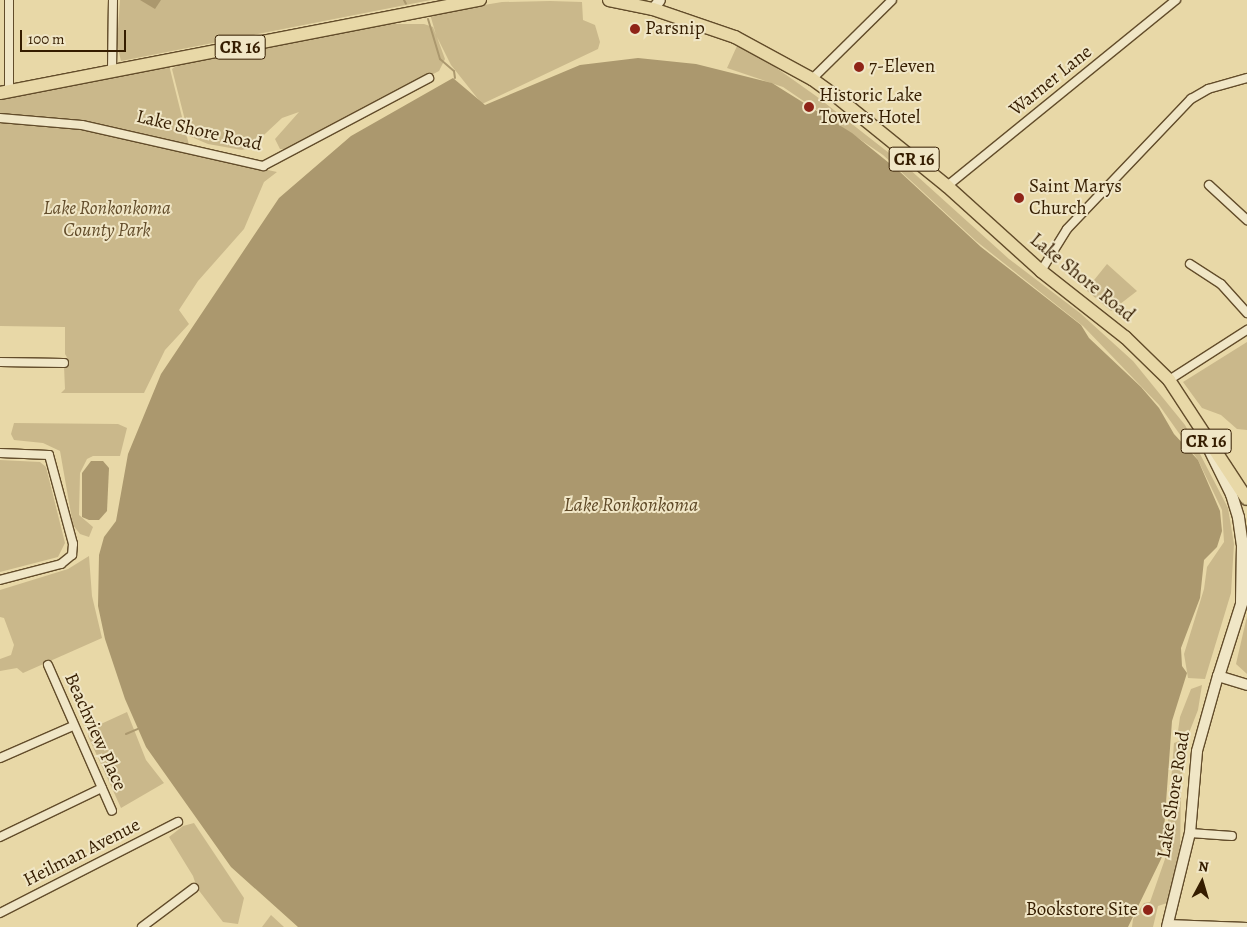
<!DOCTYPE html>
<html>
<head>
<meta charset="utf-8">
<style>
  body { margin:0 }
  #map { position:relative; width:1247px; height:927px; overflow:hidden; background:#e8d8a7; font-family:Alegreya,serif }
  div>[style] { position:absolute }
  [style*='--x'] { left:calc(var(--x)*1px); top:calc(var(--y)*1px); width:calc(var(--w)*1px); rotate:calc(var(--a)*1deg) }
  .green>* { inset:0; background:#cab88b }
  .water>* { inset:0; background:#ab986e }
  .stream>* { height:2px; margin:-1px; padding:0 1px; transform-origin:1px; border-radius:1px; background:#ab986e }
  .roads { filter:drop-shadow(1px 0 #624c2a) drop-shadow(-1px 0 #624c2a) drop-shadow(0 1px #624c2a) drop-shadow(0 -1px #624c2a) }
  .minor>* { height:8px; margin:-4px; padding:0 4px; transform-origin:4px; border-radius:4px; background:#f0e6c6 }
  .tertiary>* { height:10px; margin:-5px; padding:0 5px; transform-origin:5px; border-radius:5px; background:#f0e6c6 }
  .secondary>* { height:11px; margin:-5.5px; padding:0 5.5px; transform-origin:5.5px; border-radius:5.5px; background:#f0e6c6 }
  .primary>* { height:12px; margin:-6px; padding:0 6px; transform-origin:6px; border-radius:6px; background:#e8d8a7 }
  .dots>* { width:14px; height:14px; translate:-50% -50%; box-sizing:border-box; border:2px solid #f0e6c6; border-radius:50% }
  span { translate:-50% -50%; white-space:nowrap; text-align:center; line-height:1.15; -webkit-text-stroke:4px #f0e6c6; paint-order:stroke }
  .shield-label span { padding:1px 4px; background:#f0e6c6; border:1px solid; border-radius:4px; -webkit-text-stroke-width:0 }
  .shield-label { font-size:18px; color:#351d00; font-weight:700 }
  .poi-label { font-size:19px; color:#351d00 }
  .left { translate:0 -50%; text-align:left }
  .right { translate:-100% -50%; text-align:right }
  .street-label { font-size:19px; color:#351d00 }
  .park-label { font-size:19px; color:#624c2a; font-style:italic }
  .water-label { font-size:20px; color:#5e4826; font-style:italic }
  .north { position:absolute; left:1177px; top:857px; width:50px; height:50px; -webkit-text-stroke:4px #f0e6c6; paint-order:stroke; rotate:6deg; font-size:14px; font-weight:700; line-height:20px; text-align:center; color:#351d00 }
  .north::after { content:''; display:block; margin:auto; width:18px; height:22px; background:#351d00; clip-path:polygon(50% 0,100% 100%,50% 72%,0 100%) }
  .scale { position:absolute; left:20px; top:30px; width:106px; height:22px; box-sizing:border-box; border:2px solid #351d00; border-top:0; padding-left:6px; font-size:15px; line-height:18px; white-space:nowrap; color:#351d00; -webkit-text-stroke:4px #f0e6c6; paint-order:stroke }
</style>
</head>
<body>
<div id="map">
  <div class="green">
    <i style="clip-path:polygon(120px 0,431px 0,121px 61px,117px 44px)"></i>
    <i style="clip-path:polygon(550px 1px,582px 2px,583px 20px,595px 25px,600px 42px,598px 49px,482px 104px,451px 65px,437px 37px,445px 59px,439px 71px,287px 149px,280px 149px,275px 139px,299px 112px,282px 118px,251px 147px,242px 150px,208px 144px,189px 136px,172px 69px,178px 65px,390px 24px,424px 24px,433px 27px,436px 35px,430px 14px,502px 2px)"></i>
    <i style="clip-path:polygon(737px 46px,768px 62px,816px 96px,907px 167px,1009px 259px,1080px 313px,1133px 361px,1185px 425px,1228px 508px,1234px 544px,1231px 593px,1205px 679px,1188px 678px,1184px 654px,1204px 589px,1207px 567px,1224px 542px,1222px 510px,1198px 460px,1159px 405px,1083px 326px,976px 241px,883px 155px,783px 87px,727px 68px)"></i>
    <i style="clip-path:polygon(169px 65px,191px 153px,277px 172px,264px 182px,244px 229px,198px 281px,179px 310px,189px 324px,165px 350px,144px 393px,61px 393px,65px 389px,64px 366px,69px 361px,65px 354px,65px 327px,0 326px,0 100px)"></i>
    <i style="clip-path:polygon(1107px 264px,1137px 291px,1111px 311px,1086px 290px)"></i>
    <i style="clip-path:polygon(1247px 342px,1247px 430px,1237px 429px,1221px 415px,1202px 408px,1183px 382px)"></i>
    <i style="clip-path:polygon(14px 423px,118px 424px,127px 428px,120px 456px,93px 456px,87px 459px,80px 473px,79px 515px,93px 527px,89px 537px,80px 534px,73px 525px,60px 451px,43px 443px,14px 440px,11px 434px)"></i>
    <i style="clip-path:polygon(0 460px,40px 462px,46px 467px,65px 543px,58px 557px,0 572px)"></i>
    <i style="clip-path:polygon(89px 556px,92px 596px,102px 638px,23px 673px,17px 668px,0 671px,0 659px,11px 655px,14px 645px,4px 618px,0 617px,0 590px,68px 569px)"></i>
    <i style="clip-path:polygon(1247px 616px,1247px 674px,1236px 664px)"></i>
    <i style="clip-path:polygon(1202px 685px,1198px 710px,1187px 738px,1181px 785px,1180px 861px,1174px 886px,1167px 903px,1158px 906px,1153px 927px,1132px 927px,1133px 919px,1144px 903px,1150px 902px,1165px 859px,1174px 743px,1186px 738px,1177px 738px,1180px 717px,1191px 689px)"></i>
    <i style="clip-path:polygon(127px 712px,146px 760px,164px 783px,121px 808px,88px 736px,90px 729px)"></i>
    <i style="clip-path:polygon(194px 823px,244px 898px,238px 924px,223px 922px,197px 888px,193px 876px,169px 837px,183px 826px)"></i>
    <i style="clip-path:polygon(271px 915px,284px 927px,262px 927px)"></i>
  </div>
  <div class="water">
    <i style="clip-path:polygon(140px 0,161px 0,155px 9px)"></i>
    <i style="clip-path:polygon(638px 58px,696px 64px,772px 83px,852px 133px,899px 171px,981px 247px,1081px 325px,1089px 338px,1141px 387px,1159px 408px,1174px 434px,1198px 460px,1220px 511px,1222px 531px,1217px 547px,1204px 560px,1200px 598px,1181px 648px,1182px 666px,1187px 673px,1172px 721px,1162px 857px,1128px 927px,298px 927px,231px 867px,146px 747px,125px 699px,105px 639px,98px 606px,99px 555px,104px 537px,116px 521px,128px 454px,161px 374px,279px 198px,351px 136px,453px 78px,485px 105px,580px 65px)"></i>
    <i style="clip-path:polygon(91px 461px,103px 461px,109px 468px,107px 511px,99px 520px,89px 520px,82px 517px,82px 473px)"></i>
  </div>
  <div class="stream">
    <i style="--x:404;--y:0;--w:4;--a:63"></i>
    <i style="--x:428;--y:19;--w:42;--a:73.3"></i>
    <i style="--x:440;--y:59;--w:18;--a:41"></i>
    <i style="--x:454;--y:71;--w:7;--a:82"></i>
    <i style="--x:126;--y:734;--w:13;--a:-23"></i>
  </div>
  <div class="roads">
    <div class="minor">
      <i style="--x:112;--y:70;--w:70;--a:-89.2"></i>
      <i style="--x:812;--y:79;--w:112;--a:-44.6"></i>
      <i style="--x:9;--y:90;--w:90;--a:-90"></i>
      <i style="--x:0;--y:118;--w:82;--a:4.9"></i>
      <i style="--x:82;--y:125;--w:186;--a:12.8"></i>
      <i style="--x:263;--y:166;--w:188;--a:-27.9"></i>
      <i style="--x:1209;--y:185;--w:52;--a:42.6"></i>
      <i style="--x:947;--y:186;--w:295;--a:-39.1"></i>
      <i style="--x:1190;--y:264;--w:37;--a:33"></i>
      <i style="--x:1221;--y:284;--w:39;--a:48"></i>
      <i style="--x:1041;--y:271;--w:49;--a:-58.2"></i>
      <i style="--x:1067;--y:229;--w:180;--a:-46.4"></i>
      <i style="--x:1191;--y:99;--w:20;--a:-30"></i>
      <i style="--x:1208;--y:89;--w:41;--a:-15.8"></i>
      <i style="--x:0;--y:362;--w:64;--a:0.9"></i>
      <i style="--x:1169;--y:380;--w:93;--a:-32.7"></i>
      <i style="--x:0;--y:453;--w:49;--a:2.3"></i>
      <i style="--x:49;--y:455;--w:92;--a:74.9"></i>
      <i style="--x:73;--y:544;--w:11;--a:95"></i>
      <i style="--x:72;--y:555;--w:14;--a:141"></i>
      <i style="--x:61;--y:564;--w:63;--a:165.3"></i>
      <i style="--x:48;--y:665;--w:159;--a:66.3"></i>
      <i style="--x:0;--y:758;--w:80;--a:-23.7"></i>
      <i style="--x:1190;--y:833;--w:42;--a:4.1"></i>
      <i style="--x:0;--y:837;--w:113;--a:-25.7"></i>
      <i style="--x:0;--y:913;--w:200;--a:-27.1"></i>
      <i style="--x:1167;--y:924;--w:80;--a:2.1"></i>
      <i style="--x:142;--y:927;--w:65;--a:-36.9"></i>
    </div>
    <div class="tertiary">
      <i style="--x:653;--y:9;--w:11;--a:-52"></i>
      <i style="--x:1167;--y:927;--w:97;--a:-76.3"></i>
      <i style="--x:1190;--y:833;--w:82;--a:-85.1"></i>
      <i style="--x:1197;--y:751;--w:78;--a:-74.4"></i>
      <i style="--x:1218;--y:676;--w:30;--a:17"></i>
    </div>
    <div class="secondary">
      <i style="--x:1209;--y:449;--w:50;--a:63.9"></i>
      <i style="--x:1231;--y:494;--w:24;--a:73"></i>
      <i style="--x:1238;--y:517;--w:27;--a:82"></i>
      <i style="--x:1242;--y:544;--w:58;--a:91"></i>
      <i style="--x:1218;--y:676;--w:83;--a:-72.4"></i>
    </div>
    <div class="primary">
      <i style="--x:609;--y:0;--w:45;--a:11.6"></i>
      <i style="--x:653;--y:9;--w:87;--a:18.9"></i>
      <i style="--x:735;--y:37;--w:88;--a:28.6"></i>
      <i style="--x:812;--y:79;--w:31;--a:36"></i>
      <i style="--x:837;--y:97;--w:141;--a:39"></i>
      <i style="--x:947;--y:186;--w:127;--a:42.1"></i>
      <i style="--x:1041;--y:271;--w:107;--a:38.2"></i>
      <i style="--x:1125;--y:337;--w:62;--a:44.3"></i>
      <i style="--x:1169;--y:380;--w:142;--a:56.8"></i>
      <i style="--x:0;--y:93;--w:489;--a:-11"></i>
    </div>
  </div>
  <div class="dots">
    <i style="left:635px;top:29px;background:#8f2418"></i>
    <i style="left:859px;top:67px;background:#8f2418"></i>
    <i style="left:809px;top:107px;background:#8f2418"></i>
    <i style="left:1019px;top:198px;background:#8f2418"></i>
    <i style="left:1148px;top:910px;background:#8f2418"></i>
  </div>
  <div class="shield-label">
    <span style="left:240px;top:47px">CR 16</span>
    <span style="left:914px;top:159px">CR 16</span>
    <span style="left:1206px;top:441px">CR 16</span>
  </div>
  <div class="poi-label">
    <span class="left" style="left:645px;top:29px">Parsnip</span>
    <span class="left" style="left:869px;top:67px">7-Eleven</span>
    <span class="left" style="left:819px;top:107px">Historic Lake<br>Towers Hotel</span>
    <span class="left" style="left:1029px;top:198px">Saint Marys<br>Church</span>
    <span class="right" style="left:1138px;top:910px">Bookstore Site</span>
  </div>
  <div class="street-label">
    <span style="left:1051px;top:81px;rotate:-39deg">Warner Lane</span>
    <span style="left:199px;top:131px;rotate:13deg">Lake Shore Road</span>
    <span style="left:1082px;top:278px;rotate:39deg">Lake Shore Road</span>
    <span style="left:95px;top:732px;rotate:66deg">Beachview Place</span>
    <span style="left:1174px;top:795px;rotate:-81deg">Lake Shore Road</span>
    <span style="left:82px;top:853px;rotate:-27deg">Heilman Avenue</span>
  </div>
  <div class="park-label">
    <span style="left:107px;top:220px">Lake Ronkonkoma<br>County Park</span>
  </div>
  <div class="water-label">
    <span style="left:631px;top:504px">Lake Ronkonkoma</span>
  </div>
  <div class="north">N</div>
  <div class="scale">100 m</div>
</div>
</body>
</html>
